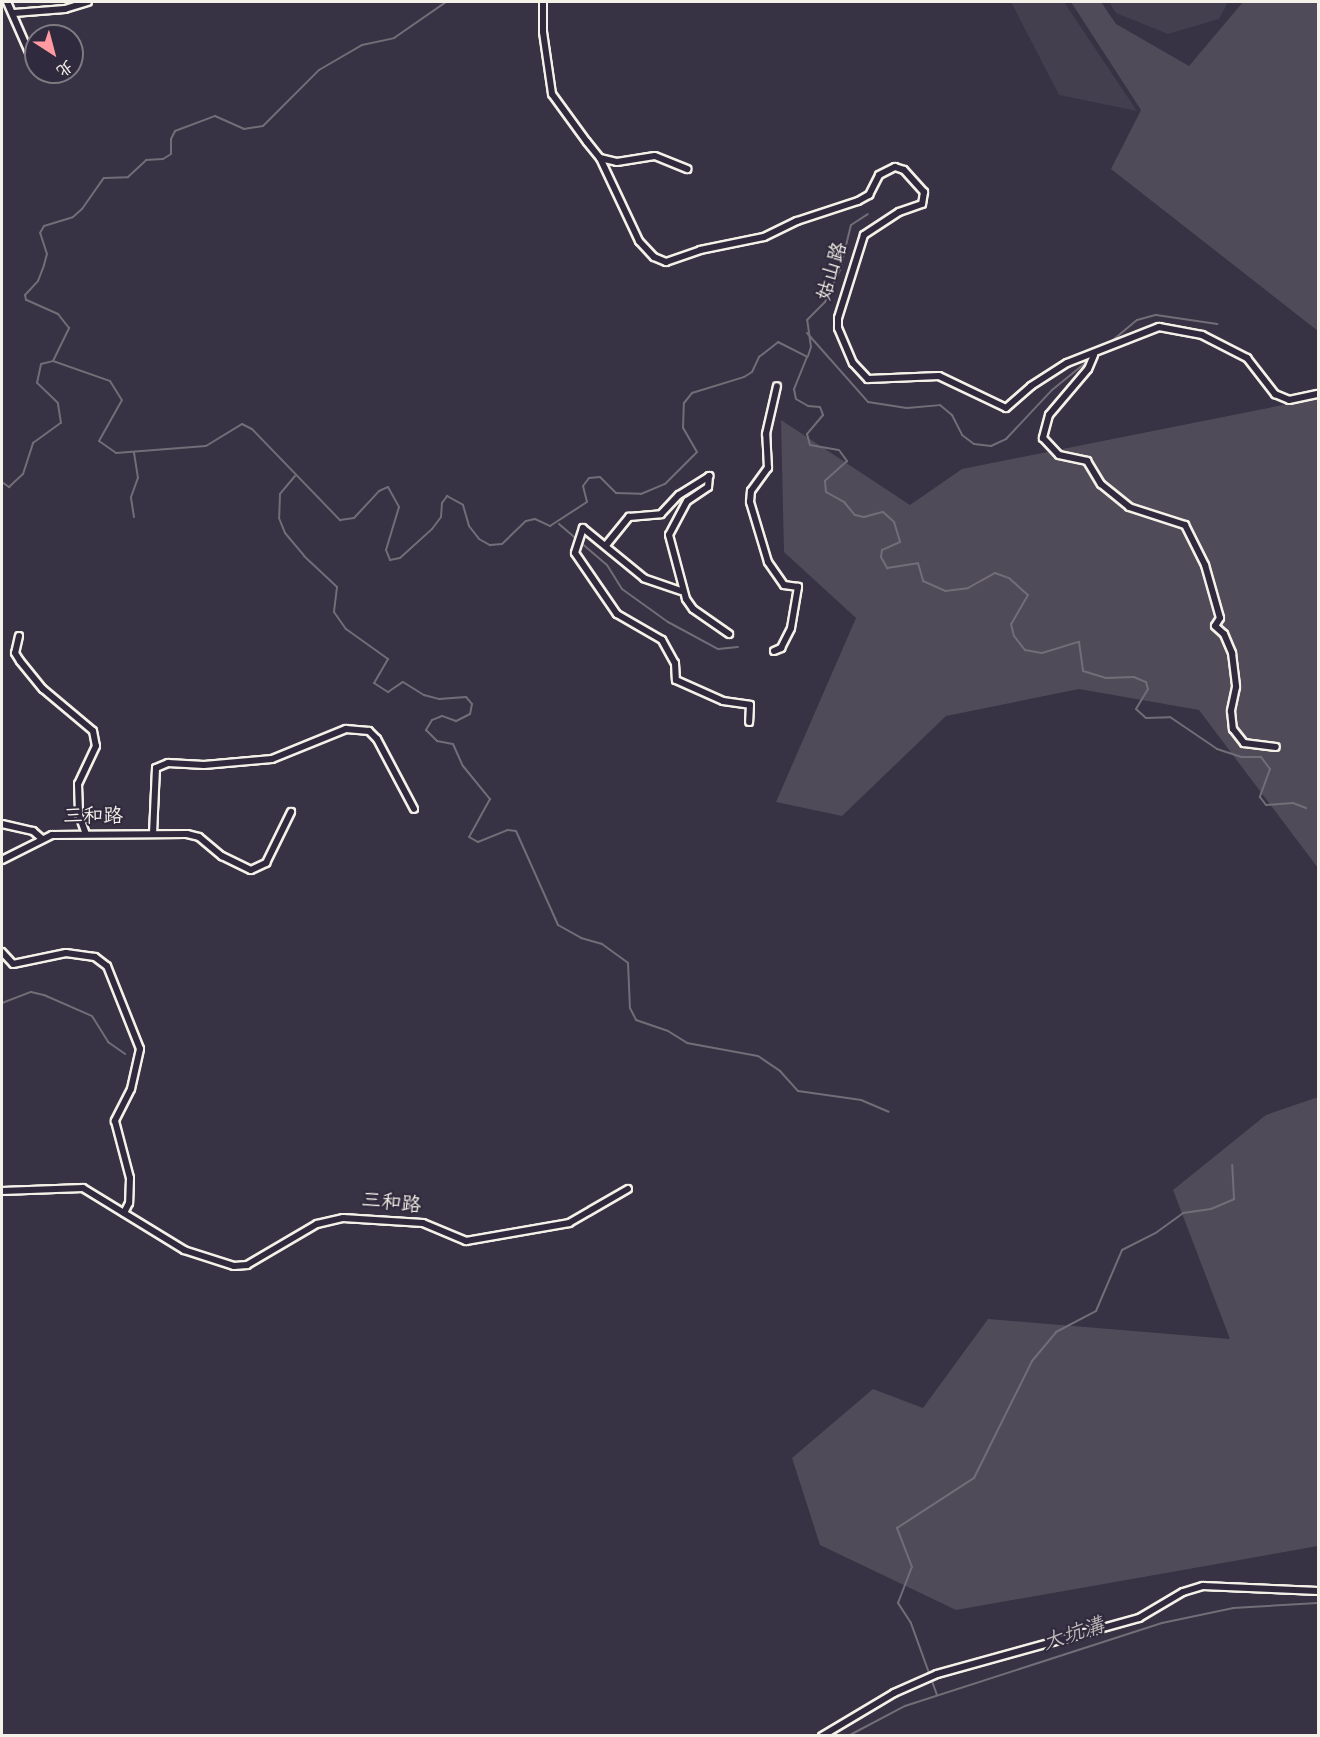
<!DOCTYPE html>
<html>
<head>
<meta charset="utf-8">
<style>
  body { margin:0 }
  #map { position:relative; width:1320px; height:1737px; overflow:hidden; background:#373244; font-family:Dekko,"LXGW WenKai TC",sans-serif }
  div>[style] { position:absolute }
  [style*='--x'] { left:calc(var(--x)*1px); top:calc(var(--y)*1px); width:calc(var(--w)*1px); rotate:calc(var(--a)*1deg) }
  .built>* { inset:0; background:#433f4e }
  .green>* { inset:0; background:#504b59 }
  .stream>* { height:2px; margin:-1px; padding:0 1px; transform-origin:1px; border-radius:1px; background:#726e77 }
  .roads { filter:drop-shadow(2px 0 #f4f1e8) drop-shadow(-2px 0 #f4f1e8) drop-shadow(0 2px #f4f1e8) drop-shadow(0 -2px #f4f1e8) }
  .minor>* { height:6px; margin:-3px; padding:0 3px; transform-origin:3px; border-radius:3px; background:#2f2a3d }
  span { translate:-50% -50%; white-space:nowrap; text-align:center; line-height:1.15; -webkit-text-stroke:4.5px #2f2a3d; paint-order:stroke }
  .street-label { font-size:20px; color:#f4f1e8 }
  .water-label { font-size:21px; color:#bab6b5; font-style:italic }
  .frame { position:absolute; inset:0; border:3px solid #f4f1e8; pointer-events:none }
  .north { position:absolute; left:24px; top:24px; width:60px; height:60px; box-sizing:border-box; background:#2f2a3d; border:2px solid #7e7a81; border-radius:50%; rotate:144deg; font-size:16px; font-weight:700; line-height:24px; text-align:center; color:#f4f1e8 }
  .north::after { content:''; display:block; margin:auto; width:21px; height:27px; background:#ff9aa2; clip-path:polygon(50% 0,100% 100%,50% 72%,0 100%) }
</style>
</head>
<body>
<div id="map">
  <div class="built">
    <i style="clip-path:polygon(1011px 2px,1064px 2px,1137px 111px,1059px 95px)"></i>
    <i style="clip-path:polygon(1109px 2px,1228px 2px,1219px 19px,1168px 34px,1116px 13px)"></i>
  </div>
  <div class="green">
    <i style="clip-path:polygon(1071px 2px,1101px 2px,1116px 24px,1189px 66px,1243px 2px,1318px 2px,1318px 331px,1111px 169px,1141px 110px)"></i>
    <i style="clip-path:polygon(1318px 398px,1318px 868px,1199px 710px,1079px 689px,946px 716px,842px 816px,776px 802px,856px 618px,784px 552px,781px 420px,910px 505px,962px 469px)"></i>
    <i style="clip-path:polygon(1318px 1097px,1318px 1546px,956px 1610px,820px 1545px,792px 1458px,873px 1389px,923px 1408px,988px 1319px,1230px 1339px,1173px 1190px,1266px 1115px)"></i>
  </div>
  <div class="stream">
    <i style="--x:807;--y:333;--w:92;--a:48.5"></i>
    <i style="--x:868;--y:402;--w:39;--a:9"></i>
    <i style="--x:907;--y:408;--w:33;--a:-5"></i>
    <i style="--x:940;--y:405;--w:16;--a:40"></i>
    <i style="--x:952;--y:415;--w:22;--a:63"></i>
    <i style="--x:962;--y:435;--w:15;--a:37"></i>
    <i style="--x:974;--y:444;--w:17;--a:7"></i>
    <i style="--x:991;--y:446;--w:17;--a:-25"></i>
    <i style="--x:1006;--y:439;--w:67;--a:-46.8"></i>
    <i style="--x:1052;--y:390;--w:48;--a:-39"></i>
    <i style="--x:1107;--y:345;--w:39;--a:-40"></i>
    <i style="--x:1137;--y:320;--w:20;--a:-15"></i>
    <i style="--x:1156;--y:315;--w:62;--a:8.4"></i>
    <i style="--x:808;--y:356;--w:9;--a:-72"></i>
    <i style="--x:811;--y:347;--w:27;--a:-98"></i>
    <i style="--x:807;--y:320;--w:25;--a:-45"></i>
    <i style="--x:825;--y:302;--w:35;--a:-65"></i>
    <i style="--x:840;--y:270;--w:46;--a:-76.3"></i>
    <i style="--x:851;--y:225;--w:20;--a:-33"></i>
    <i style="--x:53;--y:361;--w:37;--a:-64"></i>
    <i style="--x:69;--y:328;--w:18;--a:-128"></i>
    <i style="--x:58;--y:314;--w:35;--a:-156"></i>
    <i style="--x:26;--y:300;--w:5;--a:-101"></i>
    <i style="--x:25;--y:295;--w:19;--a:-47"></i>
    <i style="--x:38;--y:281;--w:17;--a:-69"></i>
    <i style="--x:44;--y:265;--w:11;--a:-75"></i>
    <i style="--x:47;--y:254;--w:22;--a:-108"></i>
    <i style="--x:40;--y:233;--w:8;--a:-60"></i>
    <i style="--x:44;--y:226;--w:30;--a:-17"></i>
    <i style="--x:73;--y:217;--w:12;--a:-42"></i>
    <i style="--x:82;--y:209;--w:38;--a:-55"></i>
    <i style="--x:104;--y:178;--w:24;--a:-2"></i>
    <i style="--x:128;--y:177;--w:25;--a:-43"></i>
    <i style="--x:146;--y:160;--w:17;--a:-3"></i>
    <i style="--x:163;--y:159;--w:9;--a:-32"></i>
    <i style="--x:171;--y:154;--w:15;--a:-90"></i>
    <i style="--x:171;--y:139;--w:9;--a:-63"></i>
    <i style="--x:175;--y:131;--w:43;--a:-20.6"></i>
    <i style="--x:215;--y:116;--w:32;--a:24"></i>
    <i style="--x:244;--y:129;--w:19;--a:-9"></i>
    <i style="--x:263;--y:126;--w:79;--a:-45"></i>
    <i style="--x:319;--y:70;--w:50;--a:-30.2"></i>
    <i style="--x:362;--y:45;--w:33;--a:-12"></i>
    <i style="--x:394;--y:38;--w:63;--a:-34.7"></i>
    <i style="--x:295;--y:476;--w:23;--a:130"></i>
    <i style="--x:280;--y:494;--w:24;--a:92"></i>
    <i style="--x:279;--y:518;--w:16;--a:68"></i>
    <i style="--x:285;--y:533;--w:30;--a:50"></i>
    <i style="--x:304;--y:556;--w:45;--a:43.2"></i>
    <i style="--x:337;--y:587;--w:25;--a:97"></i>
    <i style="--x:334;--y:612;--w:21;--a:55"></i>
    <i style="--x:346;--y:629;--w:52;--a:35.5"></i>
    <i style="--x:388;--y:659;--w:28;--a:120"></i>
    <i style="--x:374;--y:683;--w:17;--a:33"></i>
    <i style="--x:388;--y:692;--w:18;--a:-34"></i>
    <i style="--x:403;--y:682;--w:25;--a:32"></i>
    <i style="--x:424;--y:695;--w:16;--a:15"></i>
    <i style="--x:439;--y:699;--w:27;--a:-4"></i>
    <i style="--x:466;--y:697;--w:9;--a:49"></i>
    <i style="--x:472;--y:704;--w:10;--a:101"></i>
    <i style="--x:470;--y:714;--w:16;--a:153"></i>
    <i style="--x:456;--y:721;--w:15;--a:-160"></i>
    <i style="--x:442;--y:716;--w:11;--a:158"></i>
    <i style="--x:432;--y:720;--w:12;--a:121"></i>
    <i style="--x:426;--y:730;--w:16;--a:45"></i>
    <i style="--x:437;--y:741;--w:16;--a:11"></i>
    <i style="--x:453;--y:744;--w:24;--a:66"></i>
    <i style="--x:463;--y:766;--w:43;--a:50.7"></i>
    <i style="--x:490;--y:799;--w:43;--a:118.9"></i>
    <i style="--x:469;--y:837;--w:10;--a:29"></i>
    <i style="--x:478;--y:842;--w:31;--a:-22"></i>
    <i style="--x:507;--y:830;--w:9;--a:6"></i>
    <i style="--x:516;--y:831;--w:103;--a:65.9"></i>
    <i style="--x:558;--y:925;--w:26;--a:29"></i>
    <i style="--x:581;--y:938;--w:22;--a:16"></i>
    <i style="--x:602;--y:944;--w:32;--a:36"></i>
    <i style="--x:628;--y:963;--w:45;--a:87.5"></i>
    <i style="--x:630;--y:1008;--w:13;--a:63"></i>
    <i style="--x:636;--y:1020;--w:34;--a:19"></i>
    <i style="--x:668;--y:1031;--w:22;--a:32"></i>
    <i style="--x:687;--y:1043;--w:72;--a:10.4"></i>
    <i style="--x:758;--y:1056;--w:27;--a:34"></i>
    <i style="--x:780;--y:1071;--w:27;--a:48"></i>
    <i style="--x:798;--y:1091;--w:64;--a:8.1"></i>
    <i style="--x:861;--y:1100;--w:30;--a:23"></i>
    <i style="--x:2;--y:482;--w:9;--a:36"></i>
    <i style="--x:9;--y:487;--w:19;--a:-43"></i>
    <i style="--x:23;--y:474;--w:33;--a:-72"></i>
    <i style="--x:33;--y:443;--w:34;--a:-36"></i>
    <i style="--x:61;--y:423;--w:20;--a:-99"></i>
    <i style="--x:58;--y:403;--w:29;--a:-136"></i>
    <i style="--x:37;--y:383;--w:19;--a:-78"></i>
    <i style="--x:41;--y:364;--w:12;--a:-14"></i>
    <i style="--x:53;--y:361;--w:60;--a:19.3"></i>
    <i style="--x:110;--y:381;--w:22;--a:58"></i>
    <i style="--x:122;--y:400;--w:47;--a:119.3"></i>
    <i style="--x:99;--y:441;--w:21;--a:35"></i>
    <i style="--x:116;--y:453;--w:90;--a:-4.4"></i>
    <i style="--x:206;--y:446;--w:42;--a:-31.4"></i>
    <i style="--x:242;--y:424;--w:11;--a:27"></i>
    <i style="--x:252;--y:429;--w:127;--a:46"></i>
    <i style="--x:340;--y:520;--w:14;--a:-8"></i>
    <i style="--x:354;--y:518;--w:37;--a:-47"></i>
    <i style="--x:379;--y:491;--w:10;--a:-24"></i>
    <i style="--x:388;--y:487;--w:23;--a:61"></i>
    <i style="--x:399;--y:507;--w:45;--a:106.8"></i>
    <i style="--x:386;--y:550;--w:11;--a:68"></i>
    <i style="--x:390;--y:560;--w:10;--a:-11"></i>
    <i style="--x:400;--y:558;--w:43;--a:-42.2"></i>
    <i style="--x:432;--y:529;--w:15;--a:-53"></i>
    <i style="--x:441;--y:517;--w:14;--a:-86"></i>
    <i style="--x:442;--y:503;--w:9;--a:-54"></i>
    <i style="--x:447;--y:496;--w:18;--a:29"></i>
    <i style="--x:463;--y:505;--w:22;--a:74"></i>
    <i style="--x:469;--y:526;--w:16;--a:52"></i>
    <i style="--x:479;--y:539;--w:13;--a:29"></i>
    <i style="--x:490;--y:545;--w:12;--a:-5"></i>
    <i style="--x:502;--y:544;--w:33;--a:-44"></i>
    <i style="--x:526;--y:521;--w:9;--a:-13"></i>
    <i style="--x:535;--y:519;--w:17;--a:25"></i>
    <i style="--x:550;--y:526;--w:44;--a:-33"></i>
    <i style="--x:587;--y:502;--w:16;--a:-104"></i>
    <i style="--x:583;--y:486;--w:10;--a:-53"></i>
    <i style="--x:589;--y:478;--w:11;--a:-5"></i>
    <i style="--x:600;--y:477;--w:23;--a:45"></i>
    <i style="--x:616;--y:493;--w:25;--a:2"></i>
    <i style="--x:641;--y:494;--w:26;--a:-23"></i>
    <i style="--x:665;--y:484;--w:45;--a:-45"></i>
    <i style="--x:697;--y:452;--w:28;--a:-120"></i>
    <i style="--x:683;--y:428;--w:25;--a:-88"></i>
    <i style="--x:684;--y:403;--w:13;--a:-51"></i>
    <i style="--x:692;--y:393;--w:54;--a:-17.1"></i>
    <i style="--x:744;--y:377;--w:9;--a:-32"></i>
    <i style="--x:752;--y:372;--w:17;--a:-65"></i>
    <i style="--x:759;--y:357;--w:24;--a:-38"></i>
    <i style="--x:778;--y:342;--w:33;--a:27"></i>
    <i style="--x:807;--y:357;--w:35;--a:112"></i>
    <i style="--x:794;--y:389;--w:10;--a:79"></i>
    <i style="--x:796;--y:399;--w:14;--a:30"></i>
    <i style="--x:808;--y:406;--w:12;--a:5"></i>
    <i style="--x:820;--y:407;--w:9;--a:69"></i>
    <i style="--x:823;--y:415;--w:25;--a:130"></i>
    <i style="--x:807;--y:434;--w:11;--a:75"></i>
    <i style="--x:810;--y:445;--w:29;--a:10"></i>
    <i style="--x:839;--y:450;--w:14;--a:54"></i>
    <i style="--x:847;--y:461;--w:30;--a:138"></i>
    <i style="--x:825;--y:481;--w:11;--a:85"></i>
    <i style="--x:826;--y:492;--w:21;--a:29"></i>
    <i style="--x:844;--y:502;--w:17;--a:50"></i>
    <i style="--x:855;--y:515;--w:9;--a:13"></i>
    <i style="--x:864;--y:517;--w:20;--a:-15"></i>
    <i style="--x:883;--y:512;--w:15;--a:42"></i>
    <i style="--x:894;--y:522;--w:21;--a:73"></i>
    <i style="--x:900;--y:542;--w:20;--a:156"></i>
    <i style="--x:882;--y:550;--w:7;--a:98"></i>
    <i style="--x:881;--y:557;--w:13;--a:61"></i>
    <i style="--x:887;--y:568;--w:31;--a:-9"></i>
    <i style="--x:918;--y:563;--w:19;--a:74"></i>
    <i style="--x:923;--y:581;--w:24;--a:24"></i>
    <i style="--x:945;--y:591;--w:23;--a:-7"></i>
    <i style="--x:968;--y:588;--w:31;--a:-29"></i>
    <i style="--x:995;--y:573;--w:15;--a:20"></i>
    <i style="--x:1009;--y:578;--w:25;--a:42"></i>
    <i style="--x:1028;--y:595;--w:34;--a:120"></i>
    <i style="--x:1011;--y:624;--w:12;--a:76"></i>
    <i style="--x:1014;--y:636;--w:18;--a:52"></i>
    <i style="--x:1025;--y:650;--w:17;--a:10"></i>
    <i style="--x:1042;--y:653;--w:39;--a:-17"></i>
    <i style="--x:1079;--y:642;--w:29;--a:82"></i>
    <i style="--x:1083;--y:671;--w:24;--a:17"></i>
    <i style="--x:1106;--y:678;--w:28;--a:-2"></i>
    <i style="--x:1134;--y:677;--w:13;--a:23"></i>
    <i style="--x:1146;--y:682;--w:7;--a:74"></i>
    <i style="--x:1148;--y:689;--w:23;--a:121"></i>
    <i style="--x:1136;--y:709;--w:13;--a:42"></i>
    <i style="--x:1146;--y:718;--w:24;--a:-2"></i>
    <i style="--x:1170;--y:717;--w:57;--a:34.2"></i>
    <i style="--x:1217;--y:749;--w:25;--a:18"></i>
    <i style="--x:1241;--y:757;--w:20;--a:0"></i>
    <i style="--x:1261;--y:757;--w:15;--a:53"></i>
    <i style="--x:1270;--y:769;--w:30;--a:110"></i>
    <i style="--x:1260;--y:797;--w:10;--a:53"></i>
    <i style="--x:1266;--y:805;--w:27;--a:-4"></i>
    <i style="--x:1293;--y:803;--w:14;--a:21"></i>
    <i style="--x:134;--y:517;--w:20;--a:-99"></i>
    <i style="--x:131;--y:497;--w:20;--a:-70"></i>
    <i style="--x:138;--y:478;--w:26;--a:-99"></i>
    <i style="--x:559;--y:524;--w:63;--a:40.5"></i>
    <i style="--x:607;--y:565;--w:28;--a:58"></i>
    <i style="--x:622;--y:589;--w:57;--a:35.7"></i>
    <i style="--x:668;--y:622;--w:57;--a:28.4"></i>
    <i style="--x:718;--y:649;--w:20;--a:-6"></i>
    <i style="--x:2;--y:1003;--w:31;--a:-21"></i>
    <i style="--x:31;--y:992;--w:13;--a:13"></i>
    <i style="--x:44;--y:995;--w:52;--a:23.6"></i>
    <i style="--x:92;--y:1016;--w:31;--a:58"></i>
    <i style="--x:108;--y:1042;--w:21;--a:35"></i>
    <i style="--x:937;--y:1695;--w:77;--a:-109.9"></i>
    <i style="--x:911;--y:1623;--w:24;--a:-123"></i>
    <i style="--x:898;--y:1603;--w:39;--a:-69"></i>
    <i style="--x:912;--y:1567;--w:42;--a:-111"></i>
    <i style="--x:897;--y:1528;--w:92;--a:-33"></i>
    <i style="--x:974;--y:1478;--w:131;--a:-63.6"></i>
    <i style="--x:1032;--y:1361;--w:38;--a:-50"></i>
    <i style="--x:1056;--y:1332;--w:45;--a:-27.7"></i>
    <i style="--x:1096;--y:1311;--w:66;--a:-66.9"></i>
    <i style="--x:1122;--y:1250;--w:39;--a:-27"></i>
    <i style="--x:1157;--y:1232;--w:32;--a:-36"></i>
    <i style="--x:1183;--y:1213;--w:28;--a:-8"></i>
    <i style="--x:1211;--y:1209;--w:25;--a:-23"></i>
    <i style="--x:1234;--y:1199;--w:34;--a:-93"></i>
    <i style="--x:848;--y:1736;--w:64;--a:-27.8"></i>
    <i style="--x:905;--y:1706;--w:270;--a:-17.9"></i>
    <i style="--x:1162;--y:1623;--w:73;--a:-11.9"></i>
    <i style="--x:1233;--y:1608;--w:85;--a:-3.4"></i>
  </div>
  <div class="roads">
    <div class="minor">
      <i style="--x:7;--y:2;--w:55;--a:66.3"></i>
      <i style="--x:543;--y:2;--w:30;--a:90"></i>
      <i style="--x:543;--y:32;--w:63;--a:81.7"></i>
      <i style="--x:552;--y:94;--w:59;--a:53.9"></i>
      <i style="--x:587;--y:142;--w:21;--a:51"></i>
      <i style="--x:600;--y:158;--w:17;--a:13"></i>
      <i style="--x:617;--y:162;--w:38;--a:-9"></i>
      <i style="--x:655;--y:156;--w:35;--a:22"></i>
      <i style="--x:14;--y:13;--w:51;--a:-4.5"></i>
      <i style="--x:65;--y:9;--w:24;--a:-17"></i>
      <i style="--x:600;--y:158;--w:92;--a:64.8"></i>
      <i style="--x:639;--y:241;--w:22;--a:47"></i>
      <i style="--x:654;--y:257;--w:13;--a:23"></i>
      <i style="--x:666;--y:262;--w:36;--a:-19"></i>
      <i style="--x:700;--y:250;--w:65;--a:-11.5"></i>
      <i style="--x:764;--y:237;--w:37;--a:-26"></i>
      <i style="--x:797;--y:221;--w:64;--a:-18.2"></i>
      <i style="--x:858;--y:201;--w:13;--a:-29"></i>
      <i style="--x:869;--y:195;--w:22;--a:-63"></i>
      <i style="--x:879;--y:175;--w:18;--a:-27"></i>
      <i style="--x:895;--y:167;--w:9;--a:18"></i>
      <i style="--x:904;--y:170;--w:30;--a:48"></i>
      <i style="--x:924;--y:192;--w:12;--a:99"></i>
      <i style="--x:922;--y:204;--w:24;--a:161"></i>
      <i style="--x:899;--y:212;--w:42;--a:146.7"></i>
      <i style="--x:864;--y:235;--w:87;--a:107.4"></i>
      <i style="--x:838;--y:318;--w:10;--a:90"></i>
      <i style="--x:838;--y:328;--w:38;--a:67"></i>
      <i style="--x:853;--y:363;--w:22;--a:47"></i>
      <i style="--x:868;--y:379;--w:71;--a:-2.4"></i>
      <i style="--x:939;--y:376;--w:74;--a:25.5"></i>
      <i style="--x:1006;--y:408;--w:33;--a:-41"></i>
      <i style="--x:1031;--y:386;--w:43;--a:-32.6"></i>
      <i style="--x:1067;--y:363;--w:99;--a:-21.4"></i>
      <i style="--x:1159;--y:327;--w:44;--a:10.5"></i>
      <i style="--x:1202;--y:335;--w:51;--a:27.1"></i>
      <i style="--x:1247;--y:358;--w:46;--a:52.1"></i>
      <i style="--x:1275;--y:394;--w:15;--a:23"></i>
      <i style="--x:1289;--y:400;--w:30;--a:-12"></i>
      <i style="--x:1094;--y:355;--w:15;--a:113"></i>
      <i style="--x:1088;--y:369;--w:60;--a:130.3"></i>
      <i style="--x:1049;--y:415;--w:24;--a:105"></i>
      <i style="--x:1043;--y:438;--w:23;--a:47"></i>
      <i style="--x:1059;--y:455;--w:29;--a:12"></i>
      <i style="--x:1087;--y:461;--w:27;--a:59"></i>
      <i style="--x:1101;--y:484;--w:36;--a:39"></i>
      <i style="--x:1129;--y:507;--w:59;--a:17.8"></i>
      <i style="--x:1185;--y:525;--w:45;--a:63.4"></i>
      <i style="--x:1205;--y:565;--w:55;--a:74.2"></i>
      <i style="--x:1220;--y:618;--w:9;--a:122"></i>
      <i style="--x:1215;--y:626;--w:12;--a:42"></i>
      <i style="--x:1224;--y:634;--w:21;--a:67"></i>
      <i style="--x:1232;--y:653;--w:34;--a:83"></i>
      <i style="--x:1236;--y:687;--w:25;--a:102"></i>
      <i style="--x:1231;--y:711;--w:18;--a:84"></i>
      <i style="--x:1233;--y:729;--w:18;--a:52"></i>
      <i style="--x:1244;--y:743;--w:32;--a:7"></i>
      <i style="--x:607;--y:544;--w:35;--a:-51"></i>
      <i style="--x:629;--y:517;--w:32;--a:-5"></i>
      <i style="--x:661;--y:514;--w:26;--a:-47"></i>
      <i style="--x:679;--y:495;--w:36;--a:-32"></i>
      <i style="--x:709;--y:476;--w:11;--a:95"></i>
      <i style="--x:708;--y:487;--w:25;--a:146"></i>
      <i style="--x:687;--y:501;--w:38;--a:118"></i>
      <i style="--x:669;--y:535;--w:66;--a:75.1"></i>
      <i style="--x:686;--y:599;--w:12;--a:55"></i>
      <i style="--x:693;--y:609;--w:44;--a:34.8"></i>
      <i style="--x:681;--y:591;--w:39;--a:-161"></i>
      <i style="--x:644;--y:578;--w:79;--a:-140.7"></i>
      <i style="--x:583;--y:528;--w:26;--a:108"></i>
      <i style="--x:575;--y:553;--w:74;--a:55.5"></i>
      <i style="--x:617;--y:614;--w:52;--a:30"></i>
      <i style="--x:662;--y:640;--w:26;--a:61"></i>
      <i style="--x:675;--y:663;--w:17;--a:87"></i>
      <i style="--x:676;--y:680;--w:51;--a:24.1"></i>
      <i style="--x:723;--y:701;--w:27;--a:8"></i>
      <i style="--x:750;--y:705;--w:17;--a:93"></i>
      <i style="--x:19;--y:636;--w:17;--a:103"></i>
      <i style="--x:15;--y:653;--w:9;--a:58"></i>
      <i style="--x:20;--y:661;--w:36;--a:51"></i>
      <i style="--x:43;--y:689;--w:65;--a:40"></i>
      <i style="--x:93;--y:731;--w:15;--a:79"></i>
      <i style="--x:96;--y:746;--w:42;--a:115.3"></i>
      <i style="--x:78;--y:784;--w:31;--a:88"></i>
      <i style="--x:79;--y:815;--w:20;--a:70"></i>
      <i style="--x:774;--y:651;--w:8;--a:-23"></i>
      <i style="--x:781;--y:648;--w:22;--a:-63"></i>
      <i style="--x:791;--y:628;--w:42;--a:-80.3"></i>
      <i style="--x:798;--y:587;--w:14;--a:-172"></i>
      <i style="--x:784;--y:585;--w:28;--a:-125"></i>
      <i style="--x:768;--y:562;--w:63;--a:-106.7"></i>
      <i style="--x:750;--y:502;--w:11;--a:-85"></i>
      <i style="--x:751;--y:491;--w:29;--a:-54"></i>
      <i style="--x:768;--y:468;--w:34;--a:-93"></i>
      <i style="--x:766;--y:434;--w:49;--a:-77.1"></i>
      <i style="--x:2;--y:824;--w:32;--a:13"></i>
      <i style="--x:33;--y:831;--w:11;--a:41"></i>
      <i style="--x:153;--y:834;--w:66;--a:-87.4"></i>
      <i style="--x:156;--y:768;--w:13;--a:-23"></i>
      <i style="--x:168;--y:763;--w:36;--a:3"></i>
      <i style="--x:204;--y:765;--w:68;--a:-5"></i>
      <i style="--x:272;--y:759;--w:80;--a:-22.1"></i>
      <i style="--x:346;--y:729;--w:23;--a:5"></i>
      <i style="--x:369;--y:731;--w:11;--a:45"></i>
      <i style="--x:377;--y:739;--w:79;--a:62.1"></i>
      <i style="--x:2;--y:860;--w:56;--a:-26.6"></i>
      <i style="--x:52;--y:835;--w:135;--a:-0.4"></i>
      <i style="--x:187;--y:834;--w:12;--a:14"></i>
      <i style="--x:199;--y:837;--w:30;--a:40"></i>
      <i style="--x:222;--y:856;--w:32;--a:26"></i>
      <i style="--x:251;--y:870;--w:17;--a:-25"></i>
      <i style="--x:266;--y:863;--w:57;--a:-63.9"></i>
      <i style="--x:2;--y:952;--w:16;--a:47"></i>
      <i style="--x:13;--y:964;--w:54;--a:-11.7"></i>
      <i style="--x:66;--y:953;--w:29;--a:8"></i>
      <i style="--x:95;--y:957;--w:15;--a:37"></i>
      <i style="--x:107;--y:966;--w:89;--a:68.3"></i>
      <i style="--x:140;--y:1049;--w:41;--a:102.7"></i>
      <i style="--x:131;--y:1089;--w:36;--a:117"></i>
      <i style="--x:115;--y:1121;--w:59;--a:75.3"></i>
      <i style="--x:130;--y:1178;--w:25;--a:92"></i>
      <i style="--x:129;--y:1203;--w:11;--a:117"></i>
      <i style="--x:2;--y:1191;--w:81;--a:-2.1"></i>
      <i style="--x:83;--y:1188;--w:119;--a:31.5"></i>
      <i style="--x:184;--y:1250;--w:52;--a:17.7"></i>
      <i style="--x:234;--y:1266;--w:13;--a:-4"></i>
      <i style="--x:247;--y:1265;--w:81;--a:-30.4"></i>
      <i style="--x:317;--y:1224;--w:27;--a:-13"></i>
      <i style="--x:343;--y:1218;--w:80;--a:3.6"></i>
      <i style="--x:423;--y:1223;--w:47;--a:22.7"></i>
      <i style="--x:466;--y:1241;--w:105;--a:-9.9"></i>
      <i style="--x:569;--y:1223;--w:68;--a:-30"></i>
      <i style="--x:822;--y:1736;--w:84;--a:-30.8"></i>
      <i style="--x:894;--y:1693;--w:47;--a:-23.8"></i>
      <i style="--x:937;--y:1674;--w:210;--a:-15.5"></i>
      <i style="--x:1139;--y:1618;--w:51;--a:-30.6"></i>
      <i style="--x:1183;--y:1592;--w:21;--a:-17"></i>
      <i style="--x:1203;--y:1586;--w:115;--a:2.5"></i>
    </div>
  </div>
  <div class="street-label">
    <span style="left:834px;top:272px;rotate:-73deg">姑山路</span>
    <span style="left:93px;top:818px">三和路</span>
    <span style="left:391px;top:1205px;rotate:6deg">三和路</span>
  </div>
  <div class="water-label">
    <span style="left:1074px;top:1636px;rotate:-18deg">大坑溝</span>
  </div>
  <div class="frame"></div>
  <div class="north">北</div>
</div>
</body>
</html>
